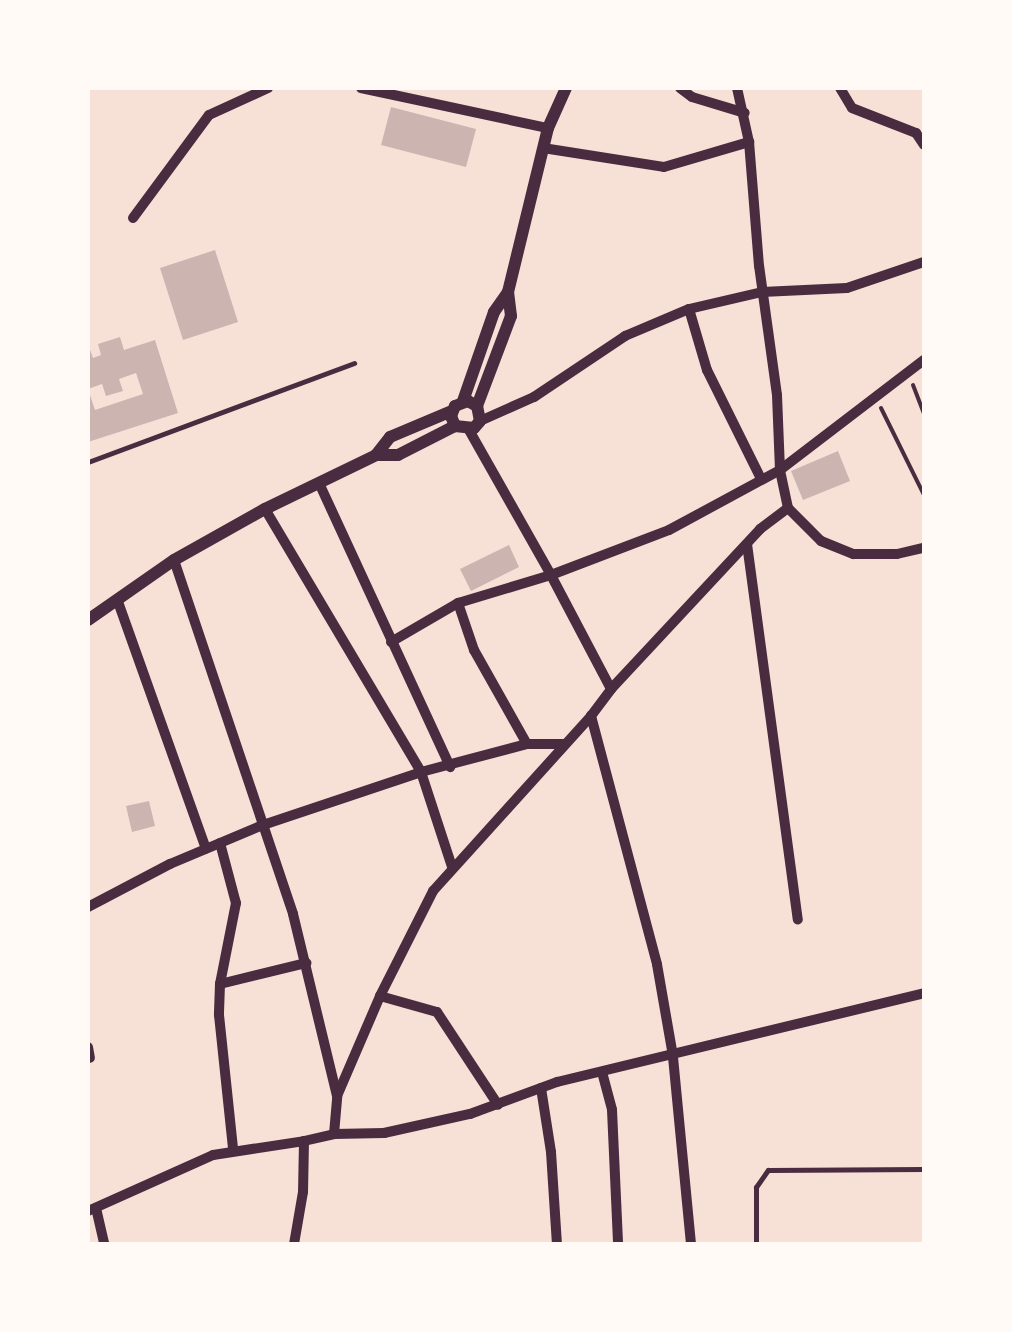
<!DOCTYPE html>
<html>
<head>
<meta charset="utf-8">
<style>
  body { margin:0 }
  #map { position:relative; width:1012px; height:1332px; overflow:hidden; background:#f7e1d7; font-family:"Noto Sans",sans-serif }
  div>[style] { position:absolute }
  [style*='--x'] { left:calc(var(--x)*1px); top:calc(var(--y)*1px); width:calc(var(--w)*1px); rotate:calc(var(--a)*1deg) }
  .building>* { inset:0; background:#ccb4b1 }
  .path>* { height:4px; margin:-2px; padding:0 2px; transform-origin:2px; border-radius:2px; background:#4a2c40 }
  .service>* { height:5px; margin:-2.5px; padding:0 2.5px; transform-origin:2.5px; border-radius:2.5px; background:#4a2c40 }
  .minor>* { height:10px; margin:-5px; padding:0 5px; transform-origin:5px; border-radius:5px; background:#4a2c40 }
  .tertiary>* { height:12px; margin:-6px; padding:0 6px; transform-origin:6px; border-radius:6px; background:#4a2c40 }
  span { translate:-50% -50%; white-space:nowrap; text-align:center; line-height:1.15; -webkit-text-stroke:8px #fffaf5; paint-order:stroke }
  .frame { position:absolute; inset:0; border:90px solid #fffaf5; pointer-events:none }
</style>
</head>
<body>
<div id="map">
  <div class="building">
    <i style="clip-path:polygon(391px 107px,476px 129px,466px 167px,381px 145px)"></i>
    <i style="clip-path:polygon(215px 250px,238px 322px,183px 340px,160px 268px)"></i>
    <i style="clip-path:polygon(evenodd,120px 337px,124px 350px,155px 340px,178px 413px,88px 442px,88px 344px,93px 358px,101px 355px,98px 344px,120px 337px,136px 373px,143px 394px,95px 410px,88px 389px,102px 384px,106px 396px,123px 391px,119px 379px,136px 373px)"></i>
    <i style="clip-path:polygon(838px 451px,850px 481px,803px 500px,791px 471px)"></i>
    <i style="clip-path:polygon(509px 545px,519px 567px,471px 591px,460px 569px)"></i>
    <i style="clip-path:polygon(149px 801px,155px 826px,132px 832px,126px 806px)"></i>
  </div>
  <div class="path">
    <i style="--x:913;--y:385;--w:30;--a:69"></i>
    <i style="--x:881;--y:408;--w:97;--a:63.7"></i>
  </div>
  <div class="service">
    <i style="--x:88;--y:462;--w:284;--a:-20.4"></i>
    <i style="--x:756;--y:1244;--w:57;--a:-90"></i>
    <i style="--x:756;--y:1187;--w:21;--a:-55"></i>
    <i style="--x:768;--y:1170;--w:156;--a:-0.4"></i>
  </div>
  <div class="minor">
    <i style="--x:361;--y:88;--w:191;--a:12.1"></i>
    <i style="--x:680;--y:88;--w:15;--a:37"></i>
    <i style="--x:692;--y:97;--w:55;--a:16.8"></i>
    <i style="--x:840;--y:88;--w:23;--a:59"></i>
    <i style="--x:852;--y:108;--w:69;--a:21.3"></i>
    <i style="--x:916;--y:133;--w:14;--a:56"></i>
    <i style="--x:543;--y:148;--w:122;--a:8.9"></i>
    <i style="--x:664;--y:167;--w:89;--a:-16.4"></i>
    <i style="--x:133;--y:218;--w:128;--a:-53.6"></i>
    <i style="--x:209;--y:115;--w:65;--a:-24.6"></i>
    <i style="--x:689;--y:309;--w:64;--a:73.6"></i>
    <i style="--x:707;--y:370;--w:119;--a:63.6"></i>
    <i style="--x:480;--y:421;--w:59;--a:-24"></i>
    <i style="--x:534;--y:397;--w:110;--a:-33.8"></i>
    <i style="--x:625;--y:336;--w:69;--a:-22.9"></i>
    <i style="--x:689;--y:309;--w:75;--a:-13.1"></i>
    <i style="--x:762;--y:292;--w:85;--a:-2.7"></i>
    <i style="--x:847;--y:288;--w:81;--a:-18.7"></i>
    <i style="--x:469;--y:430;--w:167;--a:60.5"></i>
    <i style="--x:551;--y:575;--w:97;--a:163.2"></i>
    <i style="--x:458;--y:603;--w:50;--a:71.2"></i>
    <i style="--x:474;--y:650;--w:108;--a:60.6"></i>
    <i style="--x:319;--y:483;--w:313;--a:65.2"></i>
    <i style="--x:788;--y:508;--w:39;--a:-102"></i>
    <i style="--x:780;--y:470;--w:181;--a:-37.4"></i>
    <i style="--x:265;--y:509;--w:306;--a:59.3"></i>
    <i style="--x:421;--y:772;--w:100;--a:71.9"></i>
    <i style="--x:747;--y:544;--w:379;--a:82.3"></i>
    <i style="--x:174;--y:560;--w:373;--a:71.4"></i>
    <i style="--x:293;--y:914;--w:187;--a:76.4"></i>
    <i style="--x:117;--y:599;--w:265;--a:70.4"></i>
    <i style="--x:391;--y:642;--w:78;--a:-30.2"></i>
    <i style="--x:611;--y:689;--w:129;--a:-117.8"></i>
    <i style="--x:551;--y:575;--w:126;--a:-20.9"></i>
    <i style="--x:669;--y:530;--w:126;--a:-28.4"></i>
    <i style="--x:780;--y:470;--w:75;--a:-92.3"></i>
    <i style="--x:777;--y:395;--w:130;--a:-97.9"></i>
    <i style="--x:759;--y:266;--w:124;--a:-94.6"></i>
    <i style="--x:749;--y:142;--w:55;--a:-102.5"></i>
    <i style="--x:220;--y:843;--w:62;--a:75.1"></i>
    <i style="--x:236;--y:903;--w:83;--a:101.2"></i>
    <i style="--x:220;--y:984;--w:31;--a:92"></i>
    <i style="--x:219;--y:1015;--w:135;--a:84"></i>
    <i style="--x:88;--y:907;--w:93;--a:-27.7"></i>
    <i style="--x:170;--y:864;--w:101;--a:-22.8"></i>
    <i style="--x:263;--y:825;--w:167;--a:-18.5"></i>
    <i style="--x:421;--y:772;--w:110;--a:-14.8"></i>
    <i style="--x:527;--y:744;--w:36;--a:0"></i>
    <i style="--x:220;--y:984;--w:89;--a:-13.7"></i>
    <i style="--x:380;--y:996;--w:59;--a:15.7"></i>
    <i style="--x:437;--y:1012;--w:111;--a:56.7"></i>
    <i style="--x:88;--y:1047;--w:11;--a:80"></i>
    <i style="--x:602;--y:1072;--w:39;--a:75"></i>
    <i style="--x:612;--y:1110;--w:134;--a:87.4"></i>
    <i style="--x:541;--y:1088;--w:65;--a:81.1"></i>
    <i style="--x:551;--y:1152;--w:92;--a:86.3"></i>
    <i style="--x:334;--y:1134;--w:38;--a:-85"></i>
    <i style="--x:337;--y:1096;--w:109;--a:-66.7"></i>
    <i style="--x:380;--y:996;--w:118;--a:-63.2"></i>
    <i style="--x:433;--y:891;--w:236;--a:-47.9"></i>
    <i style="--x:304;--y:1141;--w:31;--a:-13"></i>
    <i style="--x:334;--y:1134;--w:50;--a:-1.1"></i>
    <i style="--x:384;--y:1133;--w:88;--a:-12.5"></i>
    <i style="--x:470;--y:1114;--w:93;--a:-20.2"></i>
    <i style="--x:557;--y:1082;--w:378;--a:-13.6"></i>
    <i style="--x:96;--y:1208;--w:37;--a:77"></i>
    <i style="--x:88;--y:1211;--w:137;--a:-24.1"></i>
    <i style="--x:213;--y:1155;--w:92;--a:-8.7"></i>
    <i style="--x:304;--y:1141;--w:51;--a:91.1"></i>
    <i style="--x:303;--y:1192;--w:53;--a:99.8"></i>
    <i style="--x:691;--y:1244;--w:189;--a:-95.5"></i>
    <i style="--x:673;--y:1056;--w:93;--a:-99.9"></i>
    <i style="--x:657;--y:964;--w:257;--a:-104.9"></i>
    <i style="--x:591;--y:716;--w:34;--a:-53"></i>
    <i style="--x:611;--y:689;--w:219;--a:-47"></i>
    <i style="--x:760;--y:529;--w:35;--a:-37"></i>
    <i style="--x:788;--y:508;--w:47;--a:45"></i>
    <i style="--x:821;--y:541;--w:35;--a:22"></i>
    <i style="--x:853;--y:554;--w:44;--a:0"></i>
    <i style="--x:897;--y:554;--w:28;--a:-13"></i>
  </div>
  <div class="tertiary">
    <i style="--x:463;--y:401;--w:94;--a:-70.8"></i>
    <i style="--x:494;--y:312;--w:24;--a:-55"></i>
    <i style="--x:477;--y:406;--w:96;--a:-69.3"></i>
    <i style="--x:511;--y:316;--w:24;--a:-97"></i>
    <i style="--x:508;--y:292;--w:169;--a:-76.3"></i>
    <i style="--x:548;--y:128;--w:44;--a:-65.8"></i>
    <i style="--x:376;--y:455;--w:23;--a:-52"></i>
    <i style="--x:390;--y:437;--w:67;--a:-22.8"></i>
    <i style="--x:88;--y:620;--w:105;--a:-34.9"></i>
    <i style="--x:174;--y:560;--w:104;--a:-29.3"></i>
    <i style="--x:265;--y:509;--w:123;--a:-25.9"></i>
    <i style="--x:376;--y:455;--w:22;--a:0"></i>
    <i style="--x:398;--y:455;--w:64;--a:-27"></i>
    <i style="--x:455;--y:426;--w:19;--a:6"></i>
    <i style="--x:474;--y:428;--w:9;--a:-49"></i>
    <i style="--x:480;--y:421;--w:15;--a:-101"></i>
    <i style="--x:477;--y:406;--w:10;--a:-151"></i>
    <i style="--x:468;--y:401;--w:14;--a:159"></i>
    <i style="--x:455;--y:406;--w:11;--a:112"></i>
    <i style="--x:451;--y:416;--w:11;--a:68"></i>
  </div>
  <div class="frame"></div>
</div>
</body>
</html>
